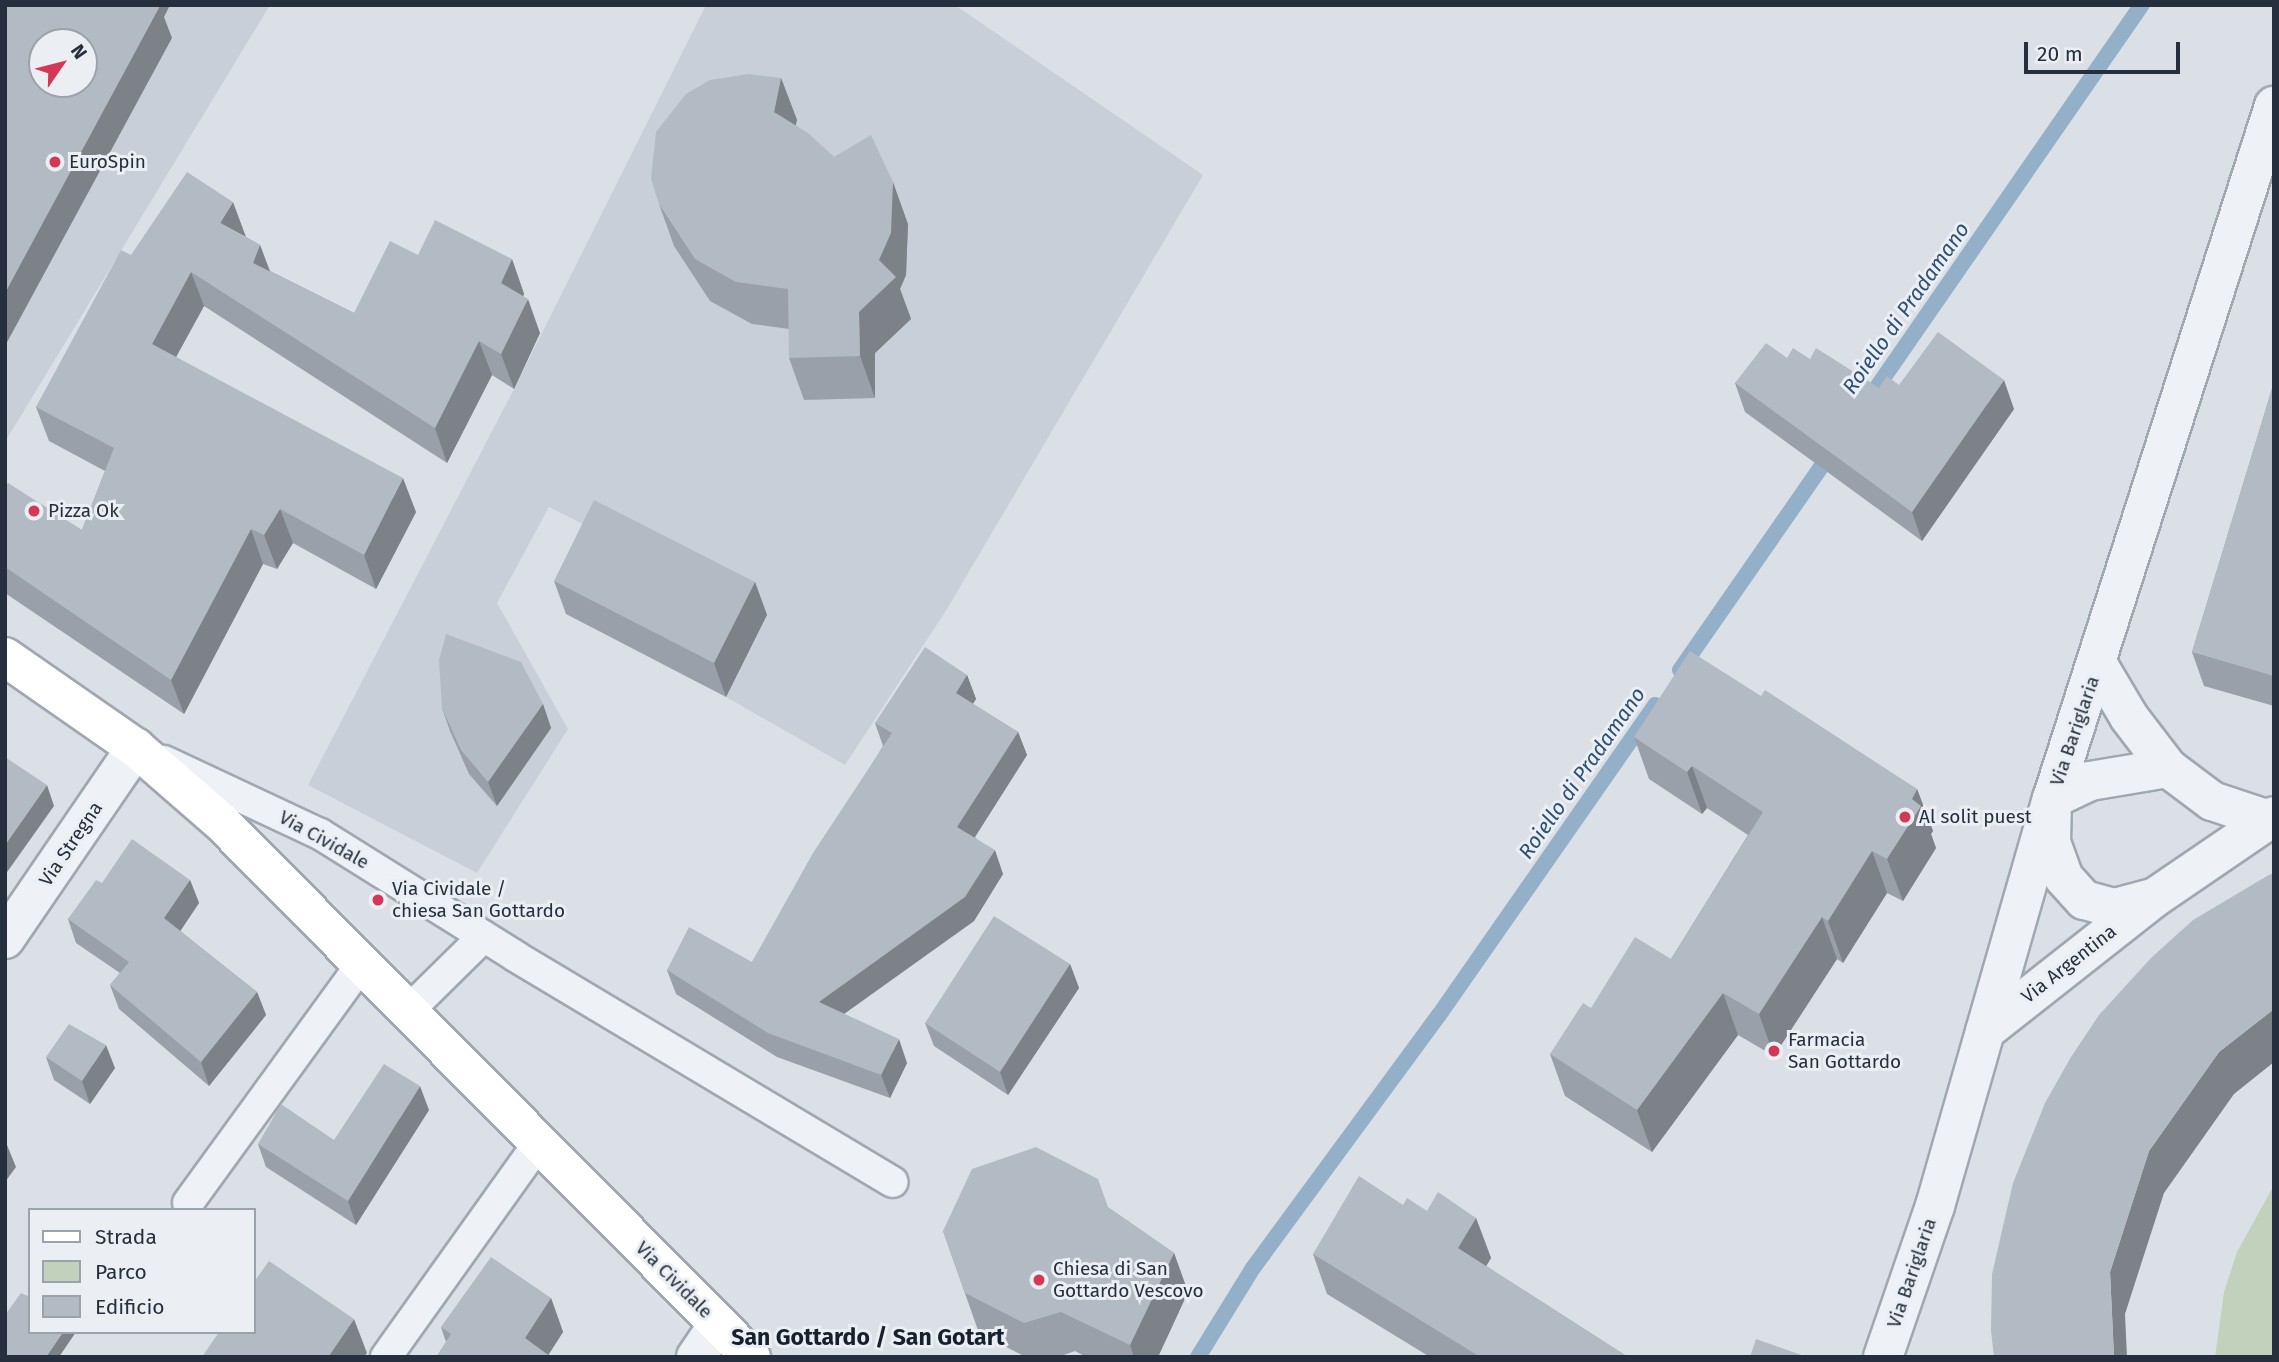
<!DOCTYPE html>
<html>
<head>
<meta charset="utf-8">
<style>
  body { margin:0 }
  #map { position:relative; width:2279px; height:1362px; overflow:hidden; background:#dbe0e7; font-family:"Fira Sans",sans-serif }
  div>[style] { position:absolute }
  [style*='--x'] { left:calc(var(--x)*1px); top:calc(var(--y)*1px); width:calc(var(--w)*1px); rotate:calc(var(--a)*1deg) }
  .built>* { inset:0; background:#c9cfd9 }
  .green>* { inset:0; background:#c2d1bc }
  .stream>* { height:16px; margin:-8px; padding:0 8px; transform-origin:8px; border-radius:8px; background:#94b0c9 }
  .roads { filter:drop-shadow(2px 0 #a1a7b1) drop-shadow(-2px 0 #a1a7b1) drop-shadow(0 2px #a1a7b1) drop-shadow(0 -2px #a1a7b1) }
  .service>* { height:30px; margin:-15px; padding:0 15px; transform-origin:15px; border-radius:15px; background:#eef1f5 }
  .minor>* { height:38px; margin:-19px; padding:0 19px; transform-origin:19px; border-radius:19px; background:#eef1f5 }
  .tertiary>* { height:38px; margin:-19px; padding:0 19px; transform-origin:19px; border-radius:19px; background:#eef1f5 }
  .primary>* { height:38px; margin:-19px; padding:0 19px; transform-origin:19px; border-radius:19px; background:#fff }
  .wall>* { inset:0; background:#99a0a9 }
  .shaded-wall>* { inset:0; background:#7d8289 }
  .building>* { inset:0; background:#b2bac4 }
  .dots>* { width:19px; height:19px; translate:-50% -50%; box-sizing:border-box; border:4px solid #ebeff4; border-radius:50% }
  span { translate:-50% -50%; white-space:nowrap; text-align:center; line-height:1.15; -webkit-text-stroke:6px #ebeff4; paint-order:stroke }
  .poi-label { font-size:19px; color:#252f3d }
  .left { translate:0 -50%; text-align:left }
  .street-label { font-size:19px; color:#252f3d }
  .water-label { font-size:21px; color:#2d5073; font-style:italic }
  .quarter-label { font-size:23px; color:#17202e; font-weight:700 }
  .frame { position:absolute; inset:0; border:7px solid #252f3d; pointer-events:none }
  .legend { position:absolute; left:28px; top:1208px; width:228px; height:126px; box-sizing:border-box; background:#ebeff4; border:2px solid #9ca2ab; margin:0; padding:9px 12px; list-style:none; font-size:21px; color:#252f3d }
  .legend li { display:flex; align-items:center; gap:14px; height:35px }
  .legend b { width:35px; border:2px solid #9ca2ab }
  .north { position:absolute; left:28px; top:28px; width:70px; height:70px; box-sizing:border-box; background:#ebeff4; border:2px solid #9ca2ab; border-radius:50%; rotate:55deg; font-size:19px; font-weight:700; line-height:28px; text-align:center; color:#252f3d }
  .north::after { content:''; display:block; margin:auto; width:24px; height:32px; background:#d43857; clip-path:polygon(50% 0,100% 100%,50% 72%,0 100%) }
  .scale { position:absolute; left:2024px; top:42px; width:156px; height:32px; box-sizing:border-box; border:4px solid #252f3d; border-top:0; padding-left:9px; font-size:21px; line-height:24px; white-space:nowrap; color:#252f3d; -webkit-text-stroke:5px #ebeff4; paint-order:stroke }
</style>
</head>
<body>
<div id="map">
  <div class="built">
    <i style="clip-path:polygon(evenodd,5px 5px,270px 5px,5px 442px,5px 5px,42px 42px,84px 42px,84px 84px,42px 84px,42px 42px)"></i>
    <i style="clip-path:polygon(706px 5px,955px 5px,1203px 175px,947px 609px,845px 765px,726px 697px,767px 616px,549px 507px,497px 603px,568px 729px,477px 873px,308px 785px,514px 389px)"></i>
  </div>
  <div class="green">
    <i style="clip-path:polygon(2274px 1185px,2274px 1357px,2215px 1357px,2224px 1292px,2237px 1252px)"></i>
  </div>
  <div class="stream">
    <i style="--x:1866;--y:403;--w:484;--a:-55.3"></i>
    <i style="--x:1680;--y:670;--w:268;--a:-55.2"></i>
    <i style="--x:1198;--y:1357;--w:105;--a:-58.3"></i>
    <i style="--x:1253;--y:1268;--w:314;--a:-53.7"></i>
    <i style="--x:1439;--y:1015;--w:378;--a:-55.1"></i>
  </div>
  <div class="roads">
    <div class="service">
      <i style="--x:164;--y:761;--w:172;--a:25.1"></i>
      <i style="--x:320;--y:834;--w:230;--a:32"></i>
      <i style="--x:515;--y:956;--w:440;--a:30.9"></i>
      <i style="--x:407;--y:1012;--w:107;--a:-44.6"></i>
      <i style="--x:188;--y:1203;--w:294;--a:-54"></i>
      <i style="--x:386;--y:1357;--w:262;--a:-54.5"></i>
    </div>
    <div class="minor">
      <i style="--x:2097;--y:663;--w:63;--a:59.3"></i>
      <i style="--x:2129;--y:717;--w:64;--a:52.6"></i>
      <i style="--x:2168;--y:768;--w:55;--a:36.9"></i>
      <i style="--x:2212;--y:801;--w:57;--a:18.4"></i>
      <i style="--x:2152;--y:898;--w:39;--a:165"></i>
      <i style="--x:2114;--y:908;--w:31;--a:-165"></i>
      <i style="--x:2084;--y:900;--w:30;--a:-132"></i>
      <i style="--x:2064;--y:878;--w:37;--a:-110"></i>
      <i style="--x:2051;--y:843;--w:44;--a:-88.7"></i>
      <i style="--x:2052;--y:799;--w:42;--a:-25.3"></i>
      <i style="--x:2090;--y:781;--w:79;--a:-9.5"></i>
      <i style="--x:5;--y:939;--w:232;--a:-55.6"></i>
      <i style="--x:1985;--y:1031;--w:215;--a:-38.2"></i>
      <i style="--x:2154;--y:898;--w:145;--a:-34.3"></i>
      <i style="--x:696;--y:1357;--w:40;--a:-56"></i>
    </div>
    <div class="tertiary">
      <i style="--x:1883;--y:1357;--w:160;--a:-71"></i>
      <i style="--x:1935;--y:1206;--w:423;--a:-74"></i>
      <i style="--x:2052;--y:799;--w:728;--a:-72.24"></i>
    </div>
    <div class="primary">
      <i style="--x:5;--y:657;--w:160;--a:34.8"></i>
      <i style="--x:136;--y:748;--w:113;--a:41"></i>
      <i style="--x:221;--y:822;--w:753;--a:45.27"></i>
    </div>
  </div>
  <div class="wall">
    <i style="clip-path:polygon(781px 78px,797px 120px,795px 125px,834px 157px,908px 224px,906px 275px,900px 289px,911px 319px,875px 353px,875px 398px,804px 400px,789px 358px,789px 329px,752px 324px,710px 301px,674px 246px,659px 204px)"></i>
    <i style="clip-path:polygon(246px 237px,260px 245px,270px 271px,354px 313px,418px 255px,512px 259px,524px 294px,523px 296px,540px 333px,514px 389px,492px 375px,447px 463px,204px 306px,176px 357px,416px 512px,376px 589px,293px 543px,277px 569px,263px 564px,184px 714px,5px 593px,5px 487px,82px 530px,105px 471px,49px 441px,36px 407px,131px 255px)"></i>
    <i style="clip-path:polygon(1787px 358px,1810px 359px,1879px 388px,1899px 385px,2014px 409px,1922px 541px,1745px 412px,1735px 383px)"></i>
    <i style="clip-path:polygon(2274px 382px,2274px 706px,2204px 686px,2192px 652px)"></i>
    <i style="clip-path:polygon(554px 581px,755px 582px,767px 615px,726px 697px,566px 614px)"></i>
    <i style="clip-path:polygon(967px 675px,976px 699px,973px 704px,1018px 732px,1027px 755px,975px 837px,1003px 874px,974px 921px,844px 1014px,907px 1063px,890px 1098px,777px 1057px,676px 994px,667px 970px,752px 962px,883px 746px,875px 723px)"></i>
    <i style="clip-path:polygon(1761px 696px,1917px 789px,1933px 831px,1931px 834px,1936px 848px,1903px 901px,1887px 893px,1843px 963px,1837px 959px,1774px 1056px,1738px 1035px,1652px 1152px,1565px 1096px,1550px 1054px,1591px 1008px,1671px 959px,1748px 835px,1707px 808px,1702px 814px,1649px 779px,1634px 737px)"></i>
    <i style="clip-path:polygon(543px 704px,551px 728px,497px 806px,469px 774px,450px 731px,442px 708px)"></i>
    <i style="clip-path:polygon(190px 880px,199px 903px,180px 931px,257px 992px,266px 1015px,209px 1086px,119px 1009px,110px 985px,120px 973px,76px 943px,68px 919px,102px 883px)"></i>
    <i style="clip-path:polygon(1070px 964px,1079px 988px,1008px 1095px,934px 1046px,925px 1023px)"></i>
    <i style="clip-path:polygon(46px 1057px,115px 1068px,90px 1104px,54px 1080px)"></i>
    <i style="clip-path:polygon(429px 1110px,356px 1225px,266px 1167px,258px 1144px,334px 1140px)"></i>
    <i style="clip-path:polygon(1403px 1205px,1427px 1211px,1476px 1218px,1491px 1258px,1486px 1266px,1628px 1357px,1430px 1357px,1327px 1294px,1313px 1254px)"></i>
    <i style="clip-path:polygon(1109px 1208px,1174px 1253px,1188px 1292px,1158px 1357px,1086px 1357px,1075px 1351px,1058px 1357px,1026px 1357px,979px 1333px,943px 1231px)"></i>
    <i style="clip-path:polygon(551px 1298px,563px 1332px,548px 1355px,446px 1342px,441px 1327px)"></i>
  </div>
  <div class="shaded-wall">
    <i style="clip-path:polygon(149px 5px,169px 5px,169px 7px,164px 17px,172px 38px,5px 346px,5px 293px)"></i>
    <i style="clip-path:polygon(781px 78px,797px 120px,789px 154px,774px 112px)"></i>
    <i style="clip-path:polygon(893px 182px,908px 224px,906px 275px,900px 289px,911px 319px,875px 353px,875px 398px,860px 356px,859px 312px,879px 260px)"></i>
    <i style="clip-path:polygon(233px 202px,246px 237px,220px 223px)"></i>
    <i style="clip-path:polygon(260px 245px,273px 280px,253px 263px)"></i>
    <i style="clip-path:polygon(512px 259px,524px 294px,514px 318px,501px 283px)"></i>
    <i style="clip-path:polygon(191px 272px,204px 306px,164px 379px,152px 344px)"></i>
    <i style="clip-path:polygon(528px 299px,540px 333px,514px 389px,501px 354px)"></i>
    <i style="clip-path:polygon(479px 341px,492px 375px,447px 463px,435px 428px)"></i>
    <i style="clip-path:polygon(2004px 380px,2014px 409px,1922px 541px,1912px 512px)"></i>
    <i style="clip-path:polygon(403px 478px,416px 512px,376px 589px,364px 555px)"></i>
    <i style="clip-path:polygon(280px 509px,293px 543px,277px 569px,264px 535px)"></i>
    <i style="clip-path:polygon(251px 529px,263px 564px,184px 714px,171px 680px)"></i>
    <i style="clip-path:polygon(755px 582px,767px 615px,726px 697px,714px 663px)"></i>
    <i style="clip-path:polygon(967px 675px,976px 699px,964px 717px,956px 693px)"></i>
    <i style="clip-path:polygon(543px 704px,551px 728px,497px 806px,488px 782px)"></i>
    <i style="clip-path:polygon(1018px 732px,1027px 755px,966px 851px,957px 827px)"></i>
    <i style="clip-path:polygon(1692px 766px,1707px 808px,1702px 814px,1687px 772px)"></i>
    <i style="clip-path:polygon(47px 785px,54px 806px,5px 875px,5px 845px)"></i>
    <i style="clip-path:polygon(1917px 789px,1933px 831px,1931px 834px,1936px 848px,1903px 901px,1887px 859px,1912px 799px)"></i>
    <i style="clip-path:polygon(995px 850px,1003px 874px,974px 921px,827px 1026px,819px 1002px)"></i>
    <i style="clip-path:polygon(1872px 851px,1887px 893px,1843px 963px,1828px 921px)"></i>
    <i style="clip-path:polygon(190px 880px,199px 903px,173px 942px,164px 918px)"></i>
    <i style="clip-path:polygon(1822px 917px,1837px 959px,1774px 1056px,1759px 1014px)"></i>
    <i style="clip-path:polygon(1070px 964px,1079px 988px,1008px 1095px,1000px 1072px)"></i>
    <i style="clip-path:polygon(257px 992px,266px 1015px,209px 1086px,201px 1062px)"></i>
    <i style="clip-path:polygon(1723px 993px,1738px 1035px,1652px 1152px,1637px 1110px)"></i>
    <i style="clip-path:polygon(2274px 1009px,2274px 1062px,2234px 1094px,2164px 1193px,2125px 1314px,2127px 1357px,2114px 1357px,2110px 1272px,2149px 1151px,2219px 1052px)"></i>
    <i style="clip-path:polygon(899px 1039px,907px 1063px,890px 1098px,881px 1075px)"></i>
    <i style="clip-path:polygon(106px 1045px,115px 1068px,90px 1104px,82px 1081px)"></i>
    <i style="clip-path:polygon(420px 1086px,429px 1110px,356px 1225px,348px 1201px)"></i>
    <i style="clip-path:polygon(7px 1145px,16px 1167px,5px 1182px,5px 1148px)"></i>
    <i style="clip-path:polygon(1476px 1218px,1491px 1258px,1473px 1288px,1458px 1248px)"></i>
    <i style="clip-path:polygon(1174px 1253px,1188px 1292px,1158px 1357px,1134px 1357px,1130px 1345px)"></i>
    <i style="clip-path:polygon(551px 1298px,563px 1332px,547px 1357px,525px 1338px)"></i>
    <i style="clip-path:polygon(354px 1319px,367px 1353px,364px 1357px,328px 1357px)"></i>
    <i style="clip-path:polygon(63px 1332px,76px 1332px,59px 1357px,46px 1357px)"></i>
  </div>
  <div class="building">
    <i style="clip-path:polygon(evenodd,5px 5px,160px 6px,5px 293px,5px 5px,42px 42px,84px 42px,84px 84px,42px 84px,42px 42px)"></i>
    <i style="clip-path:polygon(749px 74px,781px 78px,774px 112px,808px 133px,834px 157px,871px 135px,893px 182px,891px 233px,879px 260px,896px 277px,859px 312px,860px 356px,789px 358px,788px 289px,736px 282px,695px 259px,659px 204px,651px 179px,656px 132px,686px 94px,710px 80px)"></i>
    <i style="clip-path:polygon(187px 172px,233px 202px,220px 223px,260px 245px,253px 263px,354px 313px,390px 241px,418px 255px,435px 220px,512px 259px,501px 283px,528px 299px,501px 354px,479px 341px,435px 428px,191px 272px,152px 344px,403px 478px,364px 555px,280px 509px,264px 535px,251px 529px,171px 680px,5px 567px,5px 487px,8px 483px,82px 530px,114px 448px,36px 407px,121px 250px,131px 255px)"></i>
    <i style="clip-path:polygon(1938px 332px,2004px 380px,1912px 512px,1735px 383px,1766px 343px,1787px 358px,1793px 348px,1810px 359px,1816px 348px,1879px 388px,1887px 376px,1899px 385px)"></i>
    <i style="clip-path:polygon(2274px 382px,2274px 676px,2192px 652px)"></i>
    <i style="clip-path:polygon(594px 500px,755px 582px,714px 663px,554px 581px)"></i>
    <i style="clip-path:polygon(446px 634px,521px 662px,543px 704px,488px 782px,461px 750px,442px 708px,439px 660px)"></i>
    <i style="clip-path:polygon(925px 647px,967px 675px,956px 693px,1018px 732px,957px 827px,995px 850px,965px 897px,819px 1002px,899px 1039px,881px 1075px,768px 1033px,667px 970px,689px 927px,752px 962px,813px 853px,892px 733px,875px 723px)"></i>
    <i style="clip-path:polygon(1690px 651px,1761px 696px,1765px 690px,1917px 789px,1912px 799px,1921px 806px,1887px 859px,1872px 851px,1828px 921px,1822px 917px,1759px 1014px,1723px 993px,1637px 1110px,1550px 1054px,1583px 1003px,1591px 1008px,1635px 937px,1671px 959px,1763px 812px,1692px 766px,1687px 772px,1634px 737px)"></i>
    <i style="clip-path:polygon(5px 757px,47px 785px,5px 845px)"></i>
    <i style="clip-path:polygon(132px 839px,190px 880px,164px 918px,257px 992px,201px 1062px,110px 985px,129px 962px,68px 919px,96px 880px,102px 883px)"></i>
    <i style="clip-path:polygon(2274px 873px,2274px 1009px,2219px 1052px,2149px 1151px,2110px 1272px,2114px 1357px,1994px 1357px,1991px 1331px,1992px 1274px,2013px 1183px,2045px 1103px,2071px 1057px,2099px 1015px,2151px 958px,2193px 920px,2267px 876px)"></i>
    <i style="clip-path:polygon(994px 916px,1070px 964px,1000px 1072px,925px 1023px)"></i>
    <i style="clip-path:polygon(69px 1024px,106px 1045px,82px 1081px,46px 1057px)"></i>
    <i style="clip-path:polygon(384px 1064px,420px 1086px,348px 1201px,258px 1144px,281px 1104px,334px 1140px)"></i>
    <i style="clip-path:polygon(1036px 1147px,1098px 1179px,1108px 1207px,1174px 1253px,1130px 1345px,1061px 1312px,1024px 1323px,965px 1293px,943px 1231px,972px 1169px)"></i>
    <i style="clip-path:polygon(1359px 1176px,1403px 1205px,1407px 1198px,1427px 1211px,1438px 1192px,1476px 1218px,1458px 1248px,1628px 1357px,1476px 1357px,1477px 1355px,1313px 1254px)"></i>
    <i style="clip-path:polygon(491px 1257px,551px 1298px,525px 1338px,551px 1357px,436px 1357px,451px 1334px,441px 1327px)"></i>
    <i style="clip-path:polygon(269px 1261px,354px 1319px,328px 1357px,202px 1357px,219px 1332px,254px 1332px,254px 1282px)"></i>
    <i style="clip-path:polygon(21px 1293px,30px 1297px,30px 1332px,63px 1332px,46px 1357px,6px 1357px,5px 1355px,5px 1315px)"></i>
    <i style="clip-path:polygon(1756px 1339px,1807px 1357px,1750px 1357px)"></i>
  </div>
  <div class="dots">
    <i style="left:55px;top:162px;background:#d43857"></i>
    <i style="left:34px;top:511px;background:#d43857"></i>
    <i style="left:1905px;top:817px;background:#d43857"></i>
    <i style="left:378px;top:900px;background:#d43857"></i>
    <i style="left:1774px;top:1051px;background:#d43857"></i>
    <i style="left:1039px;top:1280px;background:#d43857"></i>
  </div>
  <div class="poi-label">
    <span class="left" style="left:69px;top:162px">EuroSpin</span>
    <span class="left" style="left:48px;top:511px">Pizza Ok</span>
    <span class="left" style="left:1919px;top:817px">Al solit puest</span>
    <span class="left" style="left:392px;top:900px">Via Cividale /<br>chiesa San Gottardo</span>
    <span class="left" style="left:1788px;top:1051px">Farmacia<br>San Gottardo</span>
    <span class="left" style="left:1053px;top:1280px">Chiesa di San<br>Gottardo Vescovo</span>
  </div>
  <div class="street-label">
    <span style="left:2075px;top:731px;rotate:-71deg">Via Bariglaria</span>
    <span style="left:324px;top:840px;rotate:29deg">Via Cividale</span>
    <span style="left:71px;top:844px;rotate:-56deg">Via Stregna</span>
    <span style="left:2069px;top:964px;rotate:-38deg">Via Argentina</span>
    <span style="left:1912px;top:1273px;rotate:-71deg">Via Bariglaria</span>
    <span style="left:674px;top:1280px;rotate:45deg">Via Cividale</span>
  </div>
  <div class="water-label">
    <span style="left:1906px;top:308px;rotate:-55deg">Roiello di Pradamano</span>
    <span style="left:1582px;top:773px;rotate:-55deg">Roiello di Pradamano</span>
  </div>
  <div class="quarter-label">
    <span style="left:868px;top:1337px">San Gottardo / San Gotart</span>
  </div>
  <div class="frame"></div>
  <ul class="legend">
  <li><b style="height:9px;background:#fff"></b>Strada</li>
  <li><b style="height:19px;background:#c2d1bc"></b>Parco</li>
  <li><b style="height:19px;background:#b2bac4"></b>Edificio</li>
  </ul>
  <div class="north">N</div>
  <div class="scale">20 m</div>
</div>
</body>
</html>
